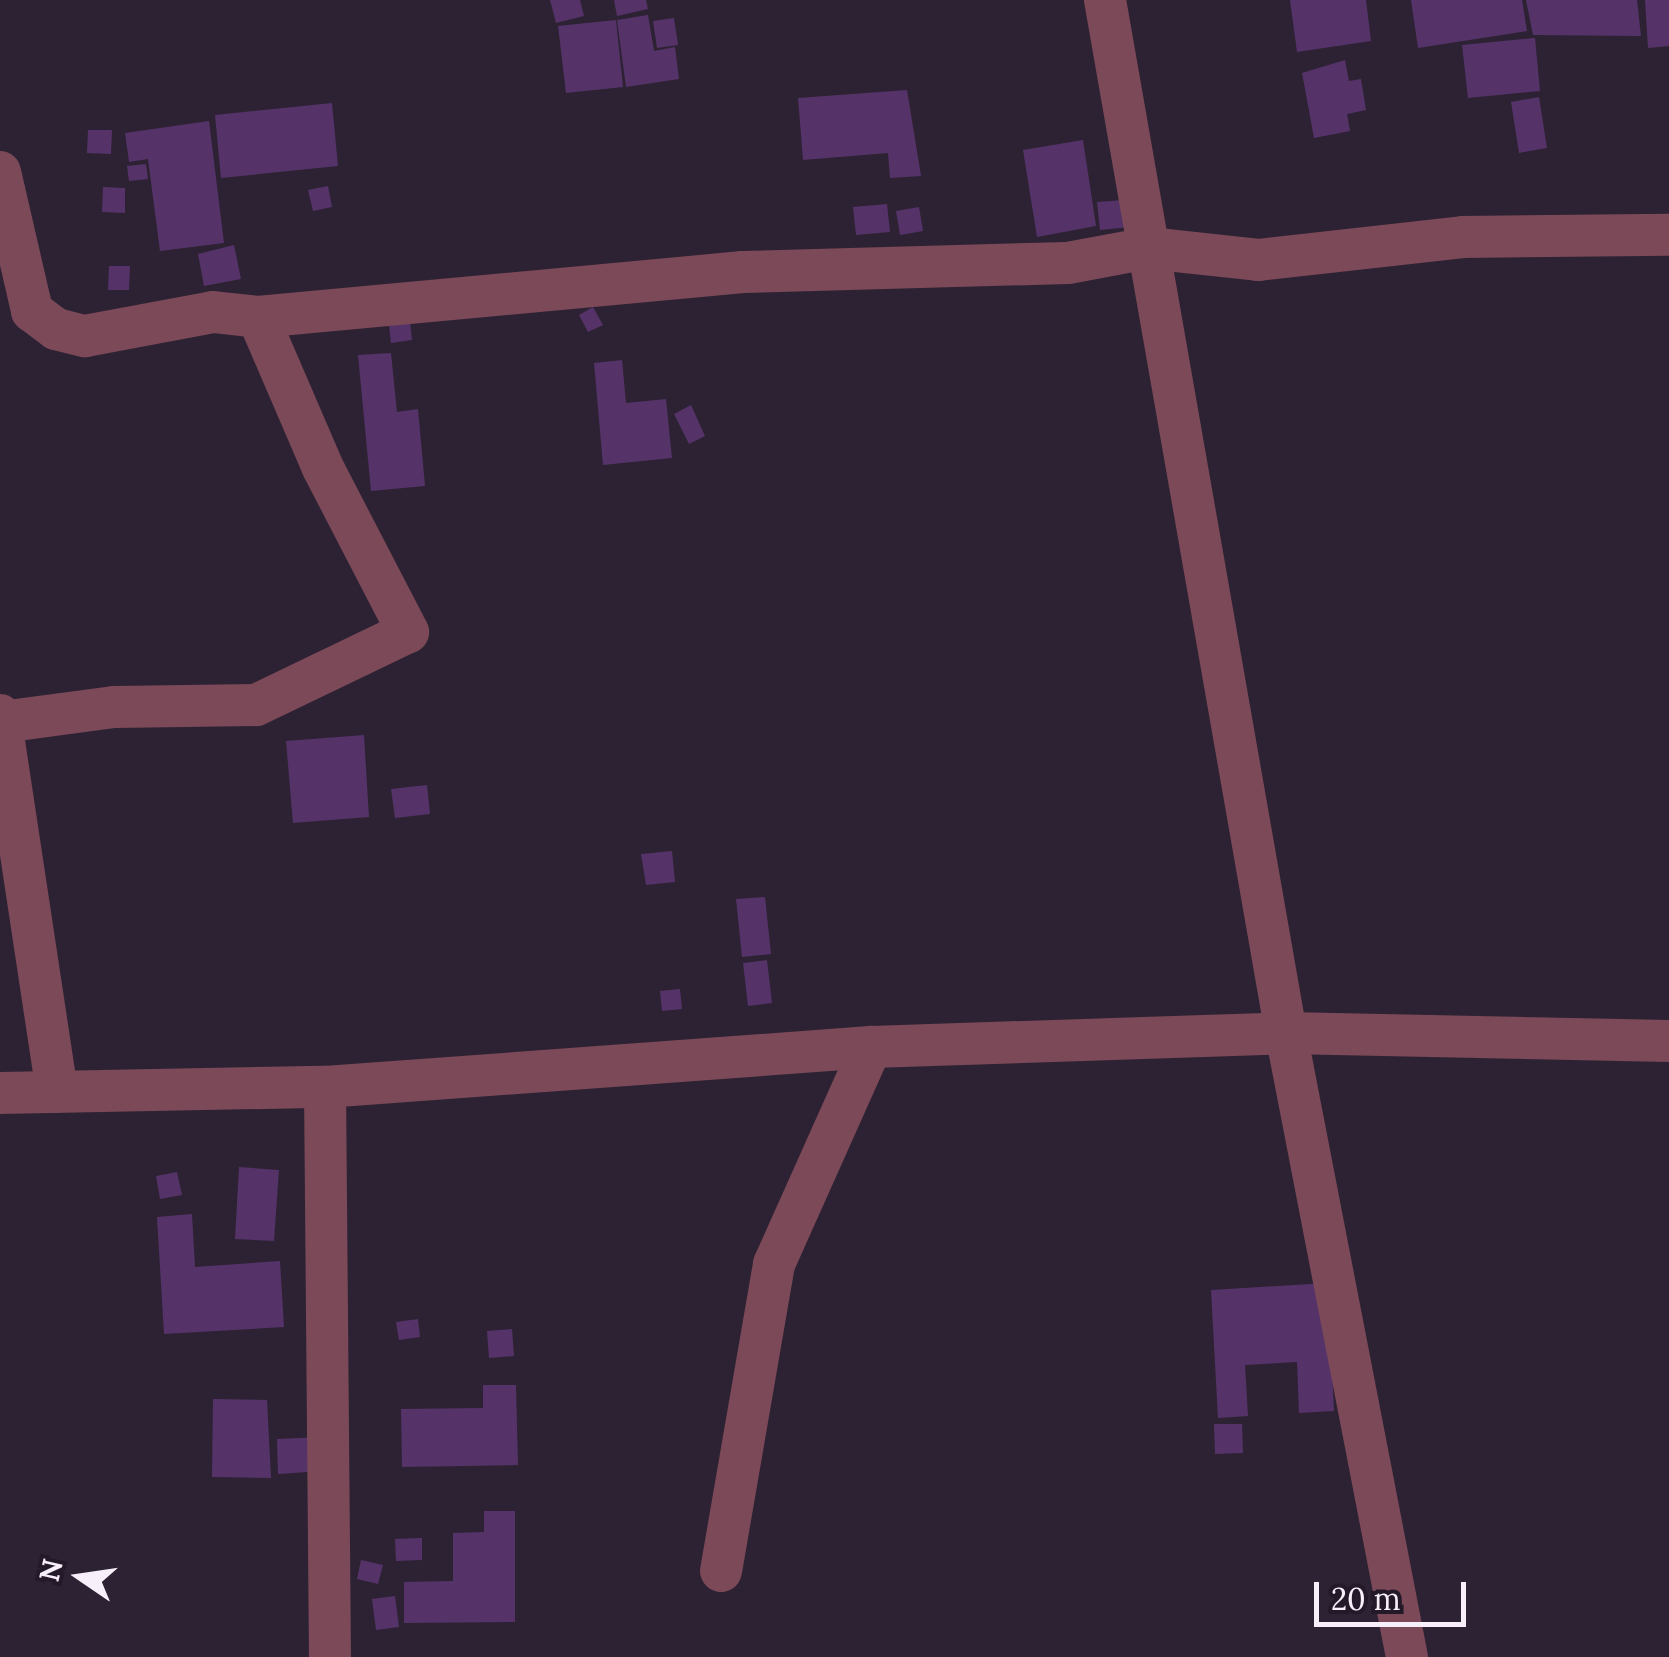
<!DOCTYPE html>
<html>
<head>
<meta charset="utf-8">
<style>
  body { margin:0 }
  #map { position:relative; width:1669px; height:1657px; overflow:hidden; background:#2d2233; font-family:Lora,serif }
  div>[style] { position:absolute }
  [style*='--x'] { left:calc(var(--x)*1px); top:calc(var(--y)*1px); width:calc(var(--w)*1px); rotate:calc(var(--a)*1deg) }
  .building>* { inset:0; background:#553369 }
  .street>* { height:42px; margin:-21px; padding:0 21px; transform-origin:21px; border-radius:21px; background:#7b4957 }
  span { translate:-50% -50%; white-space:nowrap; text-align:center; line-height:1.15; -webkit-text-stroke:8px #231929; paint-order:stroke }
  .north { position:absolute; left:30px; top:1527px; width:100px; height:100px; -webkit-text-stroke:8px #231929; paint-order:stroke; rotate:283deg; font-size:28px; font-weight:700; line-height:40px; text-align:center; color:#f7f0fb }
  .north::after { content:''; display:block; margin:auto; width:35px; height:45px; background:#f7f0fb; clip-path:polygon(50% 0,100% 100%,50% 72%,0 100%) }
  .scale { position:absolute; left:1314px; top:1582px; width:152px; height:45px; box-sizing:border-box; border:5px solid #f7f0fb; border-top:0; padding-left:12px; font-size:30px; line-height:35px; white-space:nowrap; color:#f7f0fb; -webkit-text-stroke:8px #231929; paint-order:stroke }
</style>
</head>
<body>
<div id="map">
  <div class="building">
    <i style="clip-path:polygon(550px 0,580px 0,584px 16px,556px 23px)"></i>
    <i style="clip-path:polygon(614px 0,646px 0,648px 9px,617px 16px)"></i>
    <i style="clip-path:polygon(1290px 0,1366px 0,1371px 41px,1297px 52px)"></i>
    <i style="clip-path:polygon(1411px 0,1522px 0,1527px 31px,1418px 48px)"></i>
    <i style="clip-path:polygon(1526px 0,1637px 0,1641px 36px,1533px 35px)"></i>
    <i style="clip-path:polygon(1645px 0,1669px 0,1669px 46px,1648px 48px)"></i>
    <i style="clip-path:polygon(648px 15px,654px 51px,675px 47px,679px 79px,626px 87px,617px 20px)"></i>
    <i style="clip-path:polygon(674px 18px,678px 45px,657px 48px,653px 21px)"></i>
    <i style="clip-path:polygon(616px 20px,623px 87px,566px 93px,558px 26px)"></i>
    <i style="clip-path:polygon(1535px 38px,1540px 91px,1468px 98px,1462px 45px)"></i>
    <i style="clip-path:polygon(1345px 60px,1349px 81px,1361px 79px,1366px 110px,1347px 114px,1350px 131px,1314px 138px,1302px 73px)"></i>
    <i style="clip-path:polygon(907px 90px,921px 176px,890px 178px,888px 153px,803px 160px,798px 98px)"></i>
    <i style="clip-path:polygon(1539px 97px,1547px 148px,1519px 153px,1511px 102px)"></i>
    <i style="clip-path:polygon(332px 103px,338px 166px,221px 178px,215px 115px)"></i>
    <i style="clip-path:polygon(209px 121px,224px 243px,160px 251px,148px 159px,129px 162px,125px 133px)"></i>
    <i style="clip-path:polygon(88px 130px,112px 130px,111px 154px,87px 153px)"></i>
    <i style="clip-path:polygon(1083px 140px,1096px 226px,1037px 237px,1023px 150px)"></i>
    <i style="clip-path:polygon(146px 164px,148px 179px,129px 181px,127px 166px)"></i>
    <i style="clip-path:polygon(328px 186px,332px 207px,313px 211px,308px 190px)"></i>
    <i style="clip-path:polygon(103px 187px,125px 188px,125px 213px,102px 212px)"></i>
    <i style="clip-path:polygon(1138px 199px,1141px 226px,1100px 230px,1097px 202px)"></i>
    <i style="clip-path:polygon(887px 204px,890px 232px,856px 235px,853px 207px)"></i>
    <i style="clip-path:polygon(919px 207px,923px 231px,900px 235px,896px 211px)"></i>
    <i style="clip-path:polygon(234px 245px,241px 279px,204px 286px,198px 254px)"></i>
    <i style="clip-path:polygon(109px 266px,130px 266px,129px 290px,108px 290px)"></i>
    <i style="clip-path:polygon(593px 307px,603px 325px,588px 332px,579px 315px)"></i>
    <i style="clip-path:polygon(410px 322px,412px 340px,391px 343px,389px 325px)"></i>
    <i style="clip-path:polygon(391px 353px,397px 412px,418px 409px,425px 486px,371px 491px,358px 355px)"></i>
    <i style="clip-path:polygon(622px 360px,626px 403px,666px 399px,672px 458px,603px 465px,594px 363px)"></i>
    <i style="clip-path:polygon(691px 405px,705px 436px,689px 444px,674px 414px)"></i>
    <i style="clip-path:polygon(364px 735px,369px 817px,293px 823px,286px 741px)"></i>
    <i style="clip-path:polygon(427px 785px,430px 814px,395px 818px,391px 789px)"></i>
    <i style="clip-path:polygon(672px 851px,675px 882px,646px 885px,641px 854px)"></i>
    <i style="clip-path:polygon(765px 897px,771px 954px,742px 957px,736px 899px)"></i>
    <i style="clip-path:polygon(767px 960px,772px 1003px,748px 1006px,743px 963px)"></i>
    <i style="clip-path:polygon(680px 989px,682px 1009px,662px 1011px,660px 991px)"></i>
    <i style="clip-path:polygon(239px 1167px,279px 1170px,274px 1241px,235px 1239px)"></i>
    <i style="clip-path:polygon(177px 1172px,182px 1195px,160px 1199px,156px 1176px)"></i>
    <i style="clip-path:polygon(192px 1214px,195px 1267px,280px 1261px,284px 1327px,164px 1334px,157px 1217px)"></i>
    <i style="clip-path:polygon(1328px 1283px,1334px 1411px,1299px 1413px,1297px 1362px,1245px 1365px,1248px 1416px,1218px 1418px,1211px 1290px)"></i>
    <i style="clip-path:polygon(418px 1319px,420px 1337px,399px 1340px,396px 1322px)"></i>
    <i style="clip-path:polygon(512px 1329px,514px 1356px,489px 1358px,487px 1331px)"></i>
    <i style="clip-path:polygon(483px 1385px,516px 1385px,518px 1465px,402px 1467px,401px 1409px,483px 1408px)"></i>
    <i style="clip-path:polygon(213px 1399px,267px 1400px,271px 1478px,212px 1477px)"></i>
    <i style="clip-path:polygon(1214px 1424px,1242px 1424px,1243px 1453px,1215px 1454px)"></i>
    <i style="clip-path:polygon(322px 1437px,323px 1471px,278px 1474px,277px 1439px)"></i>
    <i style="clip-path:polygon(484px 1511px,515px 1511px,515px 1622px,404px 1623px,404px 1582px,453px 1581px,453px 1533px,484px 1532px)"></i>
    <i style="clip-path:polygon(422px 1538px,422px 1560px,396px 1561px,395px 1539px)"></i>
    <i style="clip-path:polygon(361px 1560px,383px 1565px,378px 1584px,357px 1579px)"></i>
    <i style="clip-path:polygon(395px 1596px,399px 1627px,376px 1630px,372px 1599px)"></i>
  </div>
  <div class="street">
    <i style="--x:1105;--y:0;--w:1049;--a:80.06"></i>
    <i style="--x:1286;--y:1033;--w:636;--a:79.03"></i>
    <i style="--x:0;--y:172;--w:143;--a:77"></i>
    <i style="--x:32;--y:311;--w:30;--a:37"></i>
    <i style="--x:56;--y:329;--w:30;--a:14"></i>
    <i style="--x:85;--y:336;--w:130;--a:-10.6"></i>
    <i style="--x:213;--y:312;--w:45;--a:6.3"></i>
    <i style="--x:258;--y:317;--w:164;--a:66.7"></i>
    <i style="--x:323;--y:468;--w:185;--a:62.6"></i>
    <i style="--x:408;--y:632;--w:169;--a:154.3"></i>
    <i style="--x:256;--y:705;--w:142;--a:179.2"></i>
    <i style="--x:114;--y:707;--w:114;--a:172.4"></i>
    <i style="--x:258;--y:317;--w:487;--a:-5.3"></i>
    <i style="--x:743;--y:272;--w:325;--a:-1.6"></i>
    <i style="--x:1068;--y:263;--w:81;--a:-10.6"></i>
    <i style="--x:1148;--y:248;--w:111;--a:6.2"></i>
    <i style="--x:1258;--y:260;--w:206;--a:-6.4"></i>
    <i style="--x:1463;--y:237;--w:206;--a:-0.6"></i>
    <i style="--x:0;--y:715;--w:381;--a:81.4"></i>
    <i style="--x:325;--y:1087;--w:570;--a:89.5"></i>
    <i style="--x:0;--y:1093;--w:325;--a:-1.1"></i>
    <i style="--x:325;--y:1087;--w:547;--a:-4.19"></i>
    <i style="--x:871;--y:1047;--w:415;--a:-1.9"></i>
    <i style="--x:1286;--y:1033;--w:383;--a:1.2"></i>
    <i style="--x:721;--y:1571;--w:312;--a:-80.2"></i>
    <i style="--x:774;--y:1264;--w:238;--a:-65.9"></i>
  </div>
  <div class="north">N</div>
  <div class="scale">20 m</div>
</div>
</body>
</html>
